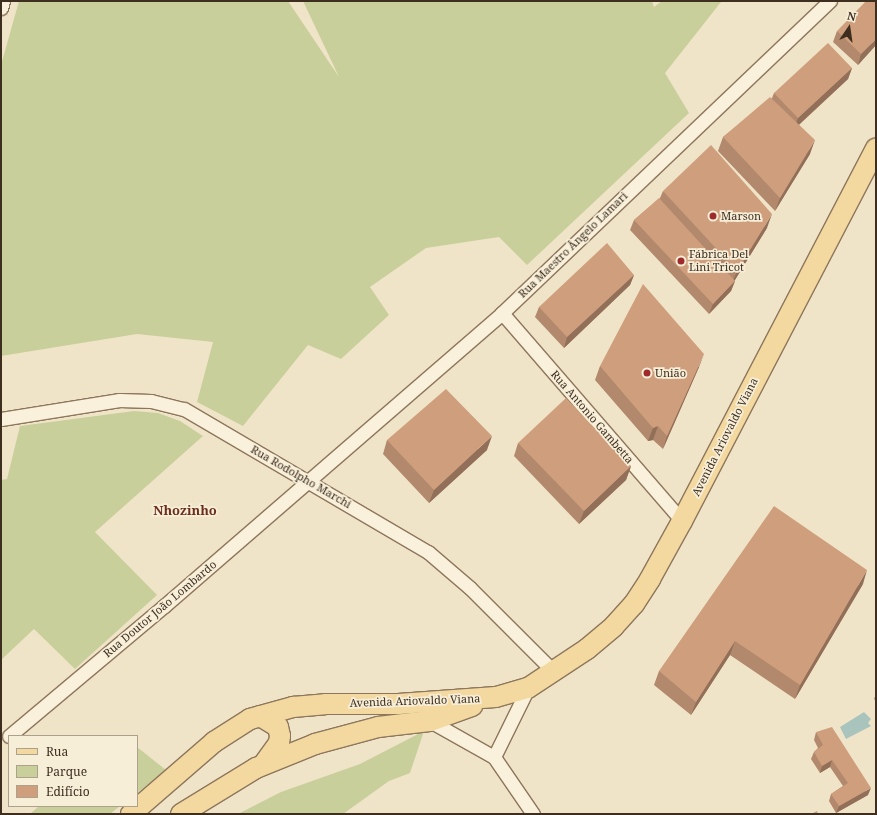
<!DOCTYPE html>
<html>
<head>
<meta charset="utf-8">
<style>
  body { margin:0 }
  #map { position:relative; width:877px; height:815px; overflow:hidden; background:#f0e4c8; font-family:"Noto Serif",serif }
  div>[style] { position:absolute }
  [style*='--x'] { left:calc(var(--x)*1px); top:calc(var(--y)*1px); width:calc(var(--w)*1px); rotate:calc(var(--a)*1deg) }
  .green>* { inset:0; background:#c9cf9b }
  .water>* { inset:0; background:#a9c4bc }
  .roads { filter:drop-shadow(1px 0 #8d765c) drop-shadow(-1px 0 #8d765c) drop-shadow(0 1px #8d765c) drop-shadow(0 -1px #8d765c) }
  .minor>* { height:13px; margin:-6.5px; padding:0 6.5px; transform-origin:6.5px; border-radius:6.5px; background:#faf1dc }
  .primary>* { height:20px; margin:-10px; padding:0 10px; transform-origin:10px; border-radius:10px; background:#f3d9a0 }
  .wall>* { inset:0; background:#b2896c }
  .shaded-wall>* { inset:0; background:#916f58 }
  .building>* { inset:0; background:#cf9f7d }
  .dots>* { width:11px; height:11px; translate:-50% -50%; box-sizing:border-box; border:2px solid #f7eed8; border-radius:50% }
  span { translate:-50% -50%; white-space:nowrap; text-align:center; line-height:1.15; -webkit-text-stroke:3.5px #f7eed8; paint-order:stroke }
  .poi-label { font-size:11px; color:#3d2e20 }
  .left { translate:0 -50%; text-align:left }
  .street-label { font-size:11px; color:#3d2e20 }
  .quarter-label { font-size:13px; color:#6b2e1e; font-weight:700 }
  .frame { position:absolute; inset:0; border:2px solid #3d2e20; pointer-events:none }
  .legend { position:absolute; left:8px; top:735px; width:130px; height:72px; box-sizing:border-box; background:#f7eed8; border:1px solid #ada18e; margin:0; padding:5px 7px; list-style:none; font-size:12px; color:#3d2e20 }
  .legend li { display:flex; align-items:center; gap:8px; height:20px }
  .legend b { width:20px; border:1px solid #ada18e }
  .north { position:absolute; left:829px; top:8px; width:40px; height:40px; -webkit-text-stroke:3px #f7eed8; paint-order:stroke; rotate:13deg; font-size:11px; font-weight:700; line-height:16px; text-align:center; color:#3d2e20 }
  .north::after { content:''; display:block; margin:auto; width:14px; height:18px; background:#3d2e20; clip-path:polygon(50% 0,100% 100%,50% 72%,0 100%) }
</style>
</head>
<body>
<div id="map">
  <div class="green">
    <i style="clip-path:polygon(19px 1px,288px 1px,339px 77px,303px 1px,652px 1px,654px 7px,662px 1px,721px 2px,665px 73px,689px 113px,527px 265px,499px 237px,426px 248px,370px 287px,389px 315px,341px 359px,308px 345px,243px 426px,197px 402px,213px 342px,137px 334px,1px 356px,1px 65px)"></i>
    <i style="clip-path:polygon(134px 411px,158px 413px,180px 421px,203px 436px,95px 532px,157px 595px,75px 669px,34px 629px,1px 660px,1px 480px,7px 479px,20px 426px)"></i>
    <i style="clip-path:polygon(424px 731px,410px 773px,389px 781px,343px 814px,238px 814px,281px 792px,360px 764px)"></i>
    <i style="clip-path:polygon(137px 747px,166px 770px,137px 793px)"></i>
    <i style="clip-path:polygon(39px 806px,120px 806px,110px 814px,30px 814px)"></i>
  </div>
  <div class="water">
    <i style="clip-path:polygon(864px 712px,871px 719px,868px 723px,871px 726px,846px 739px,840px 727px)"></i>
  </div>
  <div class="roads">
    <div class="minor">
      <i style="--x:1;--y:8;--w:7;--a:-74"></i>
      <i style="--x:502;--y:313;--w:275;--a:49.1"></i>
      <i style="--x:1;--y:419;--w:120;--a:-9.1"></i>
      <i style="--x:119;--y:400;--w:32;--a:2"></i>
      <i style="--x:151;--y:401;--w:34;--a:14"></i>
      <i style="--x:184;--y:409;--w:283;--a:30.4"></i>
      <i style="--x:428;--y:552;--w:55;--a:40.6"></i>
      <i style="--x:470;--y:588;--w:119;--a:45"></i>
      <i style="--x:430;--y:721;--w:73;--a:29.4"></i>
      <i style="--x:494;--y:757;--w:69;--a:55.6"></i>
      <i style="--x:9;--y:736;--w:202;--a:-40"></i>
      <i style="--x:164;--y:606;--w:447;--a:-40.9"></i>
      <i style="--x:502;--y:313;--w:453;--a:-43.6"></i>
      <i style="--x:494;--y:757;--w:77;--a:-63.8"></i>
    </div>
    <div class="primary">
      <i style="--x:260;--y:716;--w:21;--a:31"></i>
      <i style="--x:278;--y:727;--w:9;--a:77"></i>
      <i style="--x:280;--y:736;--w:7;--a:98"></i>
      <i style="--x:279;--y:743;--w:27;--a:126"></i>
      <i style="--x:131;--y:814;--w:110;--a:-40.9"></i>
      <i style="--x:214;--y:742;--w:43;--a:-32.6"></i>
      <i style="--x:250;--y:719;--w:45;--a:-15.6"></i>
      <i style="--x:293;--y:707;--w:32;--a:-5"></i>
      <i style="--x:325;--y:704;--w:73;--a:0"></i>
      <i style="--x:398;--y:704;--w:98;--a:-4.1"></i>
      <i style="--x:496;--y:697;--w:33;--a:-16"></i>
      <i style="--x:528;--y:688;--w:71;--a:-33.5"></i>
      <i style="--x:587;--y:649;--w:35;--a:-40"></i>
      <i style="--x:614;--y:626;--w:30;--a:-48"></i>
      <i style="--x:634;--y:604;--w:30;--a:-57"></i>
      <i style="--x:650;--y:579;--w:66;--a:-61.1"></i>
      <i style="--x:682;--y:521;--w:420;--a:-62.5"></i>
      <i style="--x:181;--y:814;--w:88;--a:-31.5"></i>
      <i style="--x:256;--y:768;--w:64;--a:-22.1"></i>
      <i style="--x:315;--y:744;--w:65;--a:-15.1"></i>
      <i style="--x:378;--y:727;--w:52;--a:-6.6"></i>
      <i style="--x:430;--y:721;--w:45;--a:-19.7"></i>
    </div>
  </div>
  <div class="wall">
    <i style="clip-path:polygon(837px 31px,876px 45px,858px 65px,833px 42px)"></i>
    <i style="clip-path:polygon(852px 68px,848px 79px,799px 125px,810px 154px,775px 211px,718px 151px,723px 137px,772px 98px,774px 93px)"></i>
    <i style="clip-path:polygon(663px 191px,767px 228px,735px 280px,735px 281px,731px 291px,709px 314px,630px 230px,634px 220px,660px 198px)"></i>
    <i style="clip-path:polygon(634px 275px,630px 285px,564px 348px,535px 317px,539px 307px)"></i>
    <i style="clip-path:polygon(600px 366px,699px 367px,663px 449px,653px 440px,648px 441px,595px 380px)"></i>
    <i style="clip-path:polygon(387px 440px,487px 450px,429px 503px,383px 454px)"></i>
    <i style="clip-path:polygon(518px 443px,631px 466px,626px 480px,579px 524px,514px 456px)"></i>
    <i style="clip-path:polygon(863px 584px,795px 699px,730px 655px,691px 715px,654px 685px,659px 671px)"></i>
    <i style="clip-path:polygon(876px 694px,876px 701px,874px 699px)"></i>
    <i style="clip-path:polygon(816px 732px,868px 795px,836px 813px,829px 801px,831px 794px,843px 786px,830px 767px,820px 773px,811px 759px,814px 752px,818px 748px,814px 740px)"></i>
  </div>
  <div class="shaded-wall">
    <i style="clip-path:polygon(876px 39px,876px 45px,858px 65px,861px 54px)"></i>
    <i style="clip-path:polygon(852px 68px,848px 79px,794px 129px,798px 118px)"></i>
    <i style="clip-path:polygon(815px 140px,810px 154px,775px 211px,780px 198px)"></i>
    <i style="clip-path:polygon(772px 214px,767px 228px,733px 283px,735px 281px,731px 291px,709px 314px,713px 304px,732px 283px,737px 271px)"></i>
    <i style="clip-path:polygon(634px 275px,630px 285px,564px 348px,567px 337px)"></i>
    <i style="clip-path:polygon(704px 354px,699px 367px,663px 449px,667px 436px)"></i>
    <i style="clip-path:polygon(658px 426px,653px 440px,648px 441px,653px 428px)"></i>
    <i style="clip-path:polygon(492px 436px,487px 450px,429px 503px,434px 490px)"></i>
    <i style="clip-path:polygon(631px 466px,626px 480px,579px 524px,584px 511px)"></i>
    <i style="clip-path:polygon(867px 570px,863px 584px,795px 699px,800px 685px)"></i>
    <i style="clip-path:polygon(735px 641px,730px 655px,691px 715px,696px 702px)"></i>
    <i style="clip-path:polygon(832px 760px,830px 767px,820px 773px,822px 766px)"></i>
    <i style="clip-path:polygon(871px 788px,868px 795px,836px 813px,839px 806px)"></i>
  </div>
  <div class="building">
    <i style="clip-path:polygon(866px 1px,876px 1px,876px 39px,861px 54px,837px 31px)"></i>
    <i style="clip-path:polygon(828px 43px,852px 68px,798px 118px,774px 93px)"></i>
    <i style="clip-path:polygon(770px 97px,815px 140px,780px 198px,723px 137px)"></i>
    <i style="clip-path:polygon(711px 145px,772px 214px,737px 271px,663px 191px)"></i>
    <i style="clip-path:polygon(659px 198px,735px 281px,713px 304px,634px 220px)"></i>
    <i style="clip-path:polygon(607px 243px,634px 275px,567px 337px,539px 307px)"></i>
    <i style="clip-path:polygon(643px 284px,704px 354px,667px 436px,658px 426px,653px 428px,600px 366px)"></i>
    <i style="clip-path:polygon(446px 389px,492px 436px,434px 490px,387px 440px)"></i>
    <i style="clip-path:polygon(566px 398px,631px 466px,584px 511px,518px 443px)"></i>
    <i style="clip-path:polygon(774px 506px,867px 570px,800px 685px,735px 641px,696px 702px,659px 671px)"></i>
    <i style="clip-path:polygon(832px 727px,871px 788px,839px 806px,831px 794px,848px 783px,832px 760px,822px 766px,814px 752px,823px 745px,816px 732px)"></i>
    <i style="clip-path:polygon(817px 811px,818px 814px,811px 814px)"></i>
  </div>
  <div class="dots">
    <i style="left:713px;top:216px;background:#9e2a2b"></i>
    <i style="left:681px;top:261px;background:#9e2a2b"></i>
    <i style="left:647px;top:373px;background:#9e2a2b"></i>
  </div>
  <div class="poi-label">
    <span class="left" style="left:721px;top:216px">Marson</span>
    <span class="left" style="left:689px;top:261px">Fábrica Del<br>Lini Tricot</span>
    <span class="left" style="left:655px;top:373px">União</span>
  </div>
  <div class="street-label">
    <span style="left:573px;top:245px;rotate:-44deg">Rua Maestro Ângelo Lamari</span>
    <span style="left:592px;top:417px;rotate:49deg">Rua Antonio Gambetta</span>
    <span style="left:725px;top:437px;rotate:-63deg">Avenida Ariovaldo Viana</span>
    <span style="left:301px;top:477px;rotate:30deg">Rua Rodolpho Marchi</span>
    <span style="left:160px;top:609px;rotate:-40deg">Rua Doutor João Lombardo</span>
    <span style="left:415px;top:701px;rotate:-2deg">Avenida Ariovaldo Viana</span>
  </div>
  <div class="quarter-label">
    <span style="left:185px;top:510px">Nhozinho</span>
  </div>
  <div class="frame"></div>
  <ul class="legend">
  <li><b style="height:5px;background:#f3d9a0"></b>Rua</li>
  <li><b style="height:11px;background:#c9cf9b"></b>Parque</li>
  <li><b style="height:11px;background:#cf9f7d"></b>Edifício</li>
  </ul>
  <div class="north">N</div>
</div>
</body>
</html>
